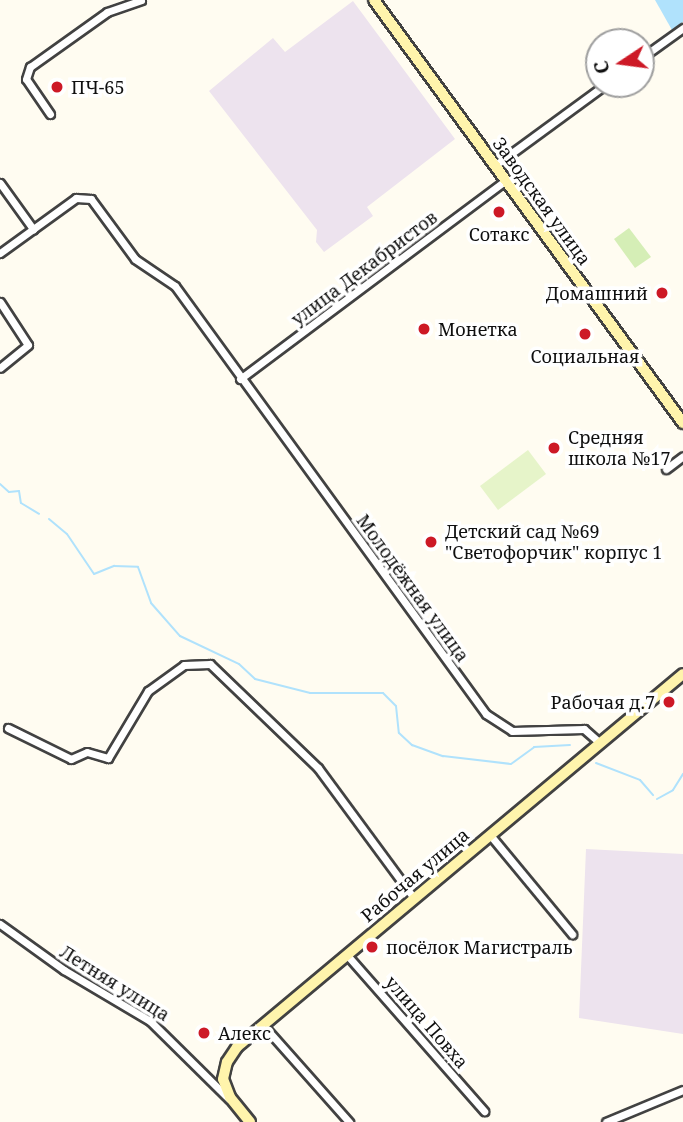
<!DOCTYPE html>
<html>
<head>
<meta charset="utf-8">
<style>
  body { margin:0 }
  #map { position:relative; width:683px; height:1122px; overflow:hidden; background:#fffcf1; font-family:"Noto Serif",serif }
  div>[style] { position:absolute }
  [style*='--x'] { left:calc(var(--x)*1px); top:calc(var(--y)*1px); width:calc(var(--w)*1px); rotate:calc(var(--a)*1deg) }
  .industrial>* { inset:0; background:#ede3ee }
  .green>* { inset:0; background:#d5eeb6 }
  .pitch>* { inset:0; background:#e6f4c9 }
  .water>* { inset:0; background:#b0e2fc }
  .stream>* { height:2px; margin:-1px; padding:0 1px; transform-origin:1px; border-radius:1px; background:#b0e2fc }
  .roads { filter:drop-shadow(2px 0 #424242) drop-shadow(-2px 0 #424242) drop-shadow(0 2px #424242) drop-shadow(0 -2px #424242) }
  .street>* { height:7px; margin:-3.5px; padding:0 3.5px; transform-origin:3.5px; border-radius:3.5px; background:#fff }
  .secondary>* { height:10px; margin:-5px; padding:0 5px; transform-origin:5px; border-radius:5px; background:#fff4ac }
  .dots>* { width:19px; height:19px; translate:-50% -50%; box-sizing:border-box; border:4px solid #fff; border-radius:50% }
  span { translate:-50% -50%; white-space:nowrap; text-align:center; line-height:1.15; -webkit-text-stroke:7px #fff; paint-order:stroke }
  .poi-label { font-size:18px; color:#0f0f0f }
  .left { translate:0 -50%; text-align:left }
  .right { translate:-100% -50%; text-align:right }
  .street-label { font-size:18px; color:#0f0f0f }
  .north { position:absolute; left:585px; top:28px; width:70px; height:70px; box-sizing:border-box; background:#fff; border:2px solid #9f9f9f; border-radius:50%; rotate:257deg; font-size:19px; font-weight:700; line-height:28px; text-align:center; color:#0f0f0f }
  .north::after { content:''; display:block; margin:auto; width:24px; height:32px; background:#cd1926; clip-path:polygon(50% 0,100% 100%,50% 72%,0 100%) }
</style>
</head>
<body>
<div id="map">
  <div class="industrial">
    <i style="clip-path:polygon(353px 1px,455px 139px,367px 207px,373px 216px,324px 252px,316px 242px,317px 230px,209px 91px,273px 38px,285px 52px)"></i>
    <i style="clip-path:polygon(586px 849px,683px 854px,683px 1034px,579px 1018px)"></i>
  </div>
  <div class="green">
    <i style="clip-path:polygon(629px 228px,651px 257px,635px 268px,614px 239px)"></i>
  </div>
  <div class="pitch">
    <i style="clip-path:polygon(528px 450px,546px 474px,498px 510px,480px 486px)"></i>
  </div>
  <div class="water">
    <i style="clip-path:polygon(655px 0,683px 0,683px 22px,672px 30px)"></i>
  </div>
  <div class="stream">
    <i style="--x:0;--y:484;--w:12;--a:42"></i>
    <i style="--x:9;--y:492;--w:10;--a:-6"></i>
    <i style="--x:19;--y:491;--w:12;--a:81"></i>
    <i style="--x:21;--y:503;--w:21;--a:31"></i>
    <i style="--x:49;--y:519;--w:23;--a:40"></i>
    <i style="--x:67;--y:534;--w:48;--a:56"></i>
    <i style="--x:94;--y:574;--w:22;--a:-22"></i>
    <i style="--x:114;--y:566;--w:24;--a:2"></i>
    <i style="--x:138;--y:567;--w:38;--a:70"></i>
    <i style="--x:151;--y:603;--w:44;--a:48.7"></i>
    <i style="--x:180;--y:636;--w:65;--a:25.4"></i>
    <i style="--x:239;--y:664;--w:22;--a:43"></i>
    <i style="--x:255;--y:679;--w:57;--a:14.3"></i>
    <i style="--x:310;--y:693;--w:73;--a:0"></i>
    <i style="--x:383;--y:693;--w:18;--a:45"></i>
    <i style="--x:396;--y:706;--w:27;--a:84"></i>
    <i style="--x:399;--y:733;--w:18;--a:43"></i>
    <i style="--x:412;--y:745;--w:33;--a:20"></i>
    <i style="--x:443;--y:756;--w:68;--a:6.7"></i>
    <i style="--x:511;--y:764;--w:29;--a:-36"></i>
    <i style="--x:534;--y:747;--w:36;--a:-3"></i>
    <i style="--x:596;--y:763;--w:47;--a:21.1"></i>
    <i style="--x:640;--y:780;--w:20;--a:49"></i>
    <i style="--x:657;--y:799;--w:18;--a:-29"></i>
    <i style="--x:673;--y:790;--w:19;--a:-58"></i>
  </div>
  <div class="roads">
    <div class="street">
      <i style="--x:641;--y:58;--w:52;--a:-35.5"></i>
      <i style="--x:50;--y:114;--w:42;--a:-124.4"></i>
      <i style="--x:26;--y:79;--w:13;--a:-72"></i>
      <i style="--x:30;--y:67;--w:95;--a:-35.5"></i>
      <i style="--x:107;--y:12;--w:36;--a:-19"></i>
      <i style="--x:494;--y:166;--w:139;--a:-36.2"></i>
      <i style="--x:0;--y:183;--w:57;--a:54.3"></i>
      <i style="--x:0;--y:253;--w:94;--a:-35.9"></i>
      <i style="--x:76;--y:198;--w:15;--a:4"></i>
      <i style="--x:91;--y:199;--w:74;--a:53.7"></i>
      <i style="--x:135;--y:259;--w:48;--a:34"></i>
      <i style="--x:175;--y:286;--w:529;--a:54"></i>
      <i style="--x:486;--y:714;--w:31;--a:33"></i>
      <i style="--x:512;--y:731;--w:72;--a:-1.6"></i>
      <i style="--x:584;--y:729;--w:21;--a:41"></i>
      <i style="--x:0;--y:302;--w:51;--a:56.9"></i>
      <i style="--x:28;--y:345;--w:36;--a:141"></i>
      <i style="--x:240;--y:379;--w:331;--a:-36.8"></i>
      <i style="--x:666;--y:469;--w:21;--a:-37"></i>
      <i style="--x:8;--y:728;--w:70;--a:26.2"></i>
      <i style="--x:71;--y:759;--w:17;--a:-24"></i>
      <i style="--x:87;--y:752;--w:22;--a:16"></i>
      <i style="--x:108;--y:758;--w:78;--a:-59.2"></i>
      <i style="--x:148;--y:691;--w:44;--a:-35.8"></i>
      <i style="--x:184;--y:665;--w:26;--a:-2"></i>
      <i style="--x:210;--y:664;--w:150;--a:43.9"></i>
      <i style="--x:318;--y:768;--w:162;--a:53.6"></i>
      <i style="--x:490;--y:835;--w:129;--a:50.4"></i>
      <i style="--x:0;--y:924;--w:79;--a:35.7"></i>
      <i style="--x:64;--y:970;--w:100;--a:30.7"></i>
      <i style="--x:150;--y:1021;--w:110;--a:44.6"></i>
      <i style="--x:347;--y:955;--w:208;--a:48.7"></i>
      <i style="--x:263;--y:1025;--w:130;--a:48.4"></i>
      <i style="--x:606;--y:1122;--w:83;--a:-22.6"></i>
    </div>
    <div class="secondary">
      <i style="--x:374;--y:0;--w:524;--a:53.85"></i>
      <i style="--x:250;--y:1122;--w:32;--a:-129"></i>
      <i style="--x:230;--y:1097;--w:19;--a:-111"></i>
      <i style="--x:223;--y:1079;--w:17;--a:-77"></i>
      <i style="--x:227;--y:1062;--w:18;--a:-56"></i>
      <i style="--x:237;--y:1047;--w:581;--a:-39.91"></i>
    </div>
  </div>
  <div class="dots">
    <i style="left:57px;top:87px;background:#cd1926"></i>
    <i style="left:499px;top:212px;background:#cd1926"></i>
    <i style="left:662px;top:293px;background:#cd1926"></i>
    <i style="left:424px;top:329px;background:#cd1926"></i>
    <i style="left:585px;top:334px;background:#cd1926"></i>
    <i style="left:554px;top:448px;background:#cd1926"></i>
    <i style="left:431px;top:542px;background:#cd1926"></i>
    <i style="left:669px;top:702px;background:#cd1926"></i>
    <i style="left:372px;top:947px;background:#cd1926"></i>
    <i style="left:204px;top:1033px;background:#cd1926"></i>
  </div>
  <div class="poi-label">
    <span class="left" style="left:71px;top:87px">ПЧ-65</span>
    <span style="left:499px;top:234px">Сотакс</span>
    <span class="right" style="left:648px;top:293px">Домашний</span>
    <span class="left" style="left:438px;top:329px">Монетка</span>
    <span style="left:585px;top:356px">Социальная</span>
    <span class="left" style="left:568px;top:448px">Средняя<br>школа №17</span>
    <span class="left" style="left:445px;top:542px">Детский сад №69<br>"Светофорчик" корпус 1</span>
    <span class="right" style="left:655px;top:702px">Рабочая д.7</span>
    <span class="left" style="left:386px;top:947px">посёлок Магистраль</span>
    <span class="left" style="left:218px;top:1033px">Алекс</span>
  </div>
  <div class="street-label">
    <span style="left:542px;top:201px;rotate:54deg">Заводская улица</span>
    <span style="left:364px;top:268px;rotate:-37deg">улица Декабристов</span>
    <span style="left:413px;top:588px;rotate:54deg">Молодёжная улица</span>
    <span style="left:415px;top:875px;rotate:-40deg">Рабочая улица</span>
    <span style="left:115px;top:983px;rotate:32deg">Летняя улица</span>
    <span style="left:427px;top:1022px;rotate:49deg">улица Повха</span>
  </div>
  <div class="north">С</div>
</div>
</body>
</html>
